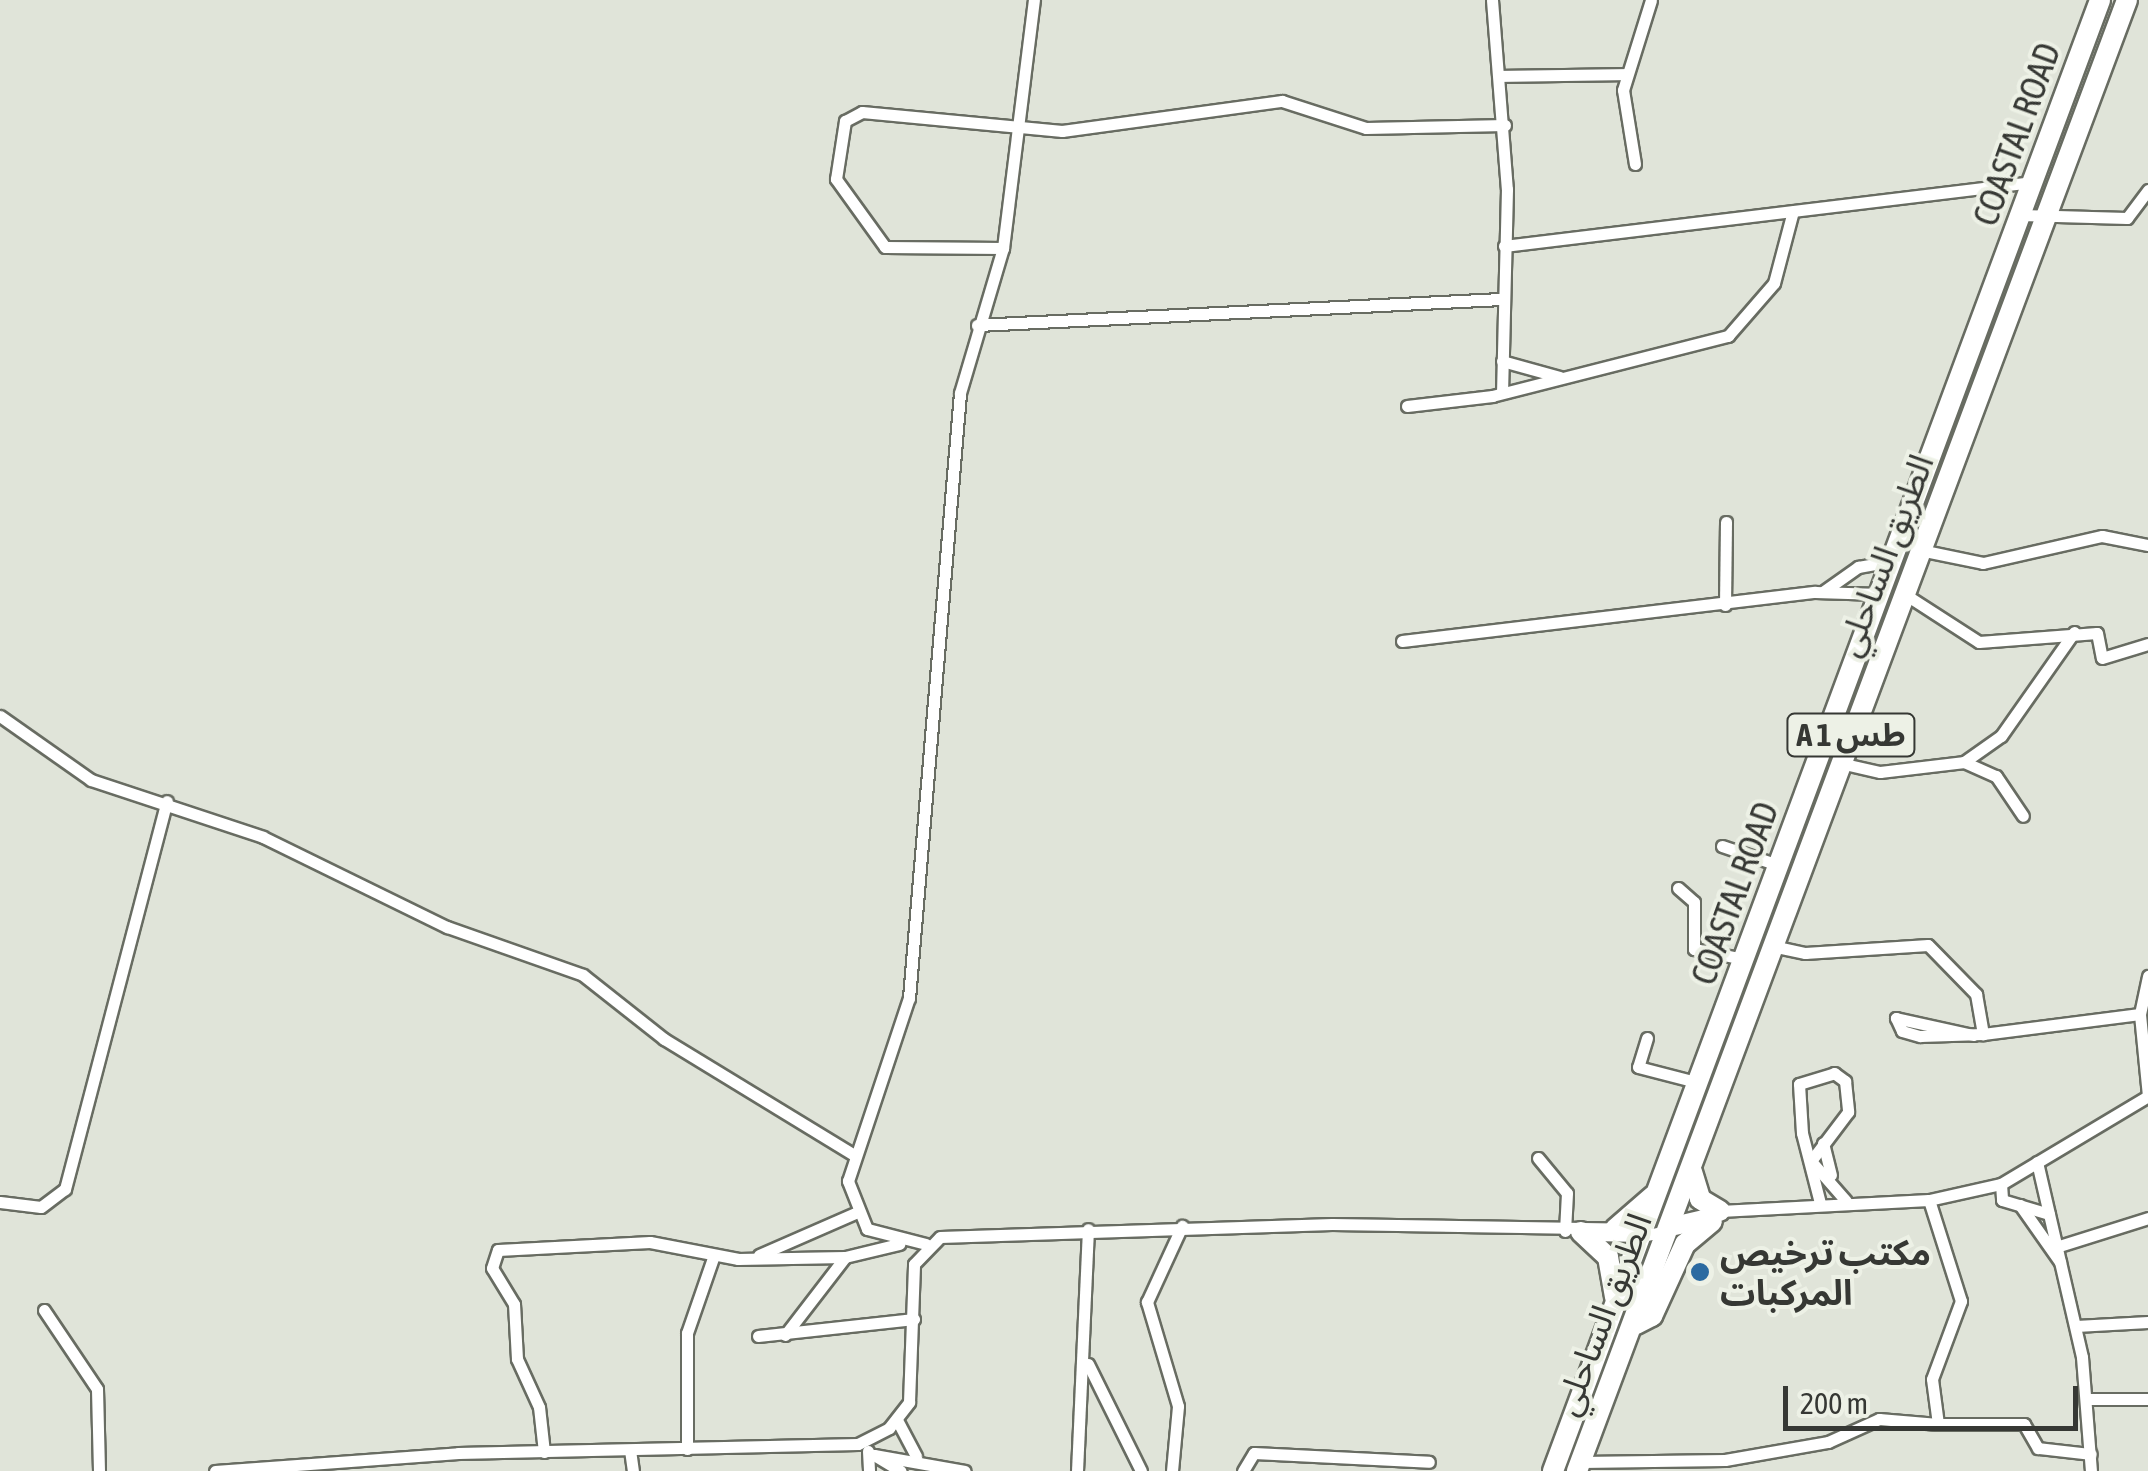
<!DOCTYPE html>
<html>
<head>
<meta charset="utf-8">
<style>
  body { margin:0 }
  #map { position:relative; width:2148px; height:1471px; overflow:hidden; background:#e0e4d9; font-family:"Asap Condensed","Noto Sans Arabic",sans-serif }
  div>[style] { position:absolute }
  [style*='--x'] { left:calc(var(--x)*1px); top:calc(var(--y)*1px); width:calc(var(--w)*1px); rotate:calc(var(--a)*1deg) }
  .roads { filter:drop-shadow(2px 0 #686c62) drop-shadow(-2px 0 #686c62) drop-shadow(0 2px #686c62) drop-shadow(0 -2px #686c62) }
  .minor>* { height:11px; margin:-5.5px; padding:0 5.5px; transform-origin:5.5px; border-radius:5.5px; background:#fff }
  .trunk>* { height:20px; margin:-10px; padding:0 10px; transform-origin:10px; border-radius:10px; background:#fff }
  .dots>* { width:28px; height:28px; translate:-50% -50%; box-sizing:border-box; border:5px solid #edf1e6; border-radius:50% }
  span { translate:-50% -50%; white-space:nowrap; text-align:center; line-height:1.15; -webkit-text-stroke:8px #edf1e6; paint-order:stroke }
  .shield-label span { padding:2px 8px; background:#edf1e6; border:2px solid; border-radius:8px; -webkit-text-stroke-width:0 }
  .shield-label { font-size:32px; color:#363834; font-weight:700 }
  .street-label { font-size:35px; color:#363834 }
  .poi-label { font-size:35px; color:#363834; font-weight:700 }
  .left { translate:0 -50%; text-align:left }
  .scale { position:absolute; left:1783px; top:1386px; width:295px; height:45px; box-sizing:border-box; border:5px solid #363834; border-top:0; padding-left:12px; font-size:30px; line-height:35px; white-space:nowrap; color:#363834; -webkit-text-stroke:8px #edf1e6; paint-order:stroke }
</style>
</head>
<body>
<div id="map">
  <div class="roads">
    <div class="minor">
      <i style="--x:1492;--y:0;--w:190;--a:85.5"></i>
      <i style="--x:1507;--y:189;--w:202;--a:91.4"></i>
      <i style="--x:1501;--y:76;--w:125;--a:-0.9"></i>
      <i style="--x:1635;--y:164;--w:75;--a:-99.2"></i>
      <i style="--x:1623;--y:90;--w:94;--a:-72.7"></i>
      <i style="--x:2021;--y:215;--w:106;--a:1.6"></i>
      <i style="--x:2127;--y:218;--w:35;--a:-53"></i>
      <i style="--x:1504;--y:246;--w:533;--a:-6.9"></i>
      <i style="--x:1003;--y:248;--w:118;--a:-179.5"></i>
      <i style="--x:885;--y:247;--w:84;--a:-125.8"></i>
      <i style="--x:836;--y:179;--w:59;--a:-81.2"></i>
      <i style="--x:845;--y:121;--w:19;--a:-28"></i>
      <i style="--x:862;--y:112;--w:201;--a:5.4"></i>
      <i style="--x:1062;--y:131;--w:222;--a:-7.8"></i>
      <i style="--x:1282;--y:101;--w:88;--a:17.8"></i>
      <i style="--x:1366;--y:128;--w:139;--a:-1.2"></i>
      <i style="--x:977;--y:325;--w:526;--a:-2.84"></i>
      <i style="--x:1502;--y:361;--w:60;--a:15.4"></i>
      <i style="--x:1407;--y:406;--w:86;--a:-6.7"></i>
      <i style="--x:1492;--y:396;--w:244;--a:-14.3"></i>
      <i style="--x:1728;--y:336;--w:70;--a:-49"></i>
      <i style="--x:1774;--y:283;--w:74;--a:-75.2"></i>
      <i style="--x:1920;--y:550;--w:64;--a:11.7"></i>
      <i style="--x:1983;--y:563;--w:122;--a:-12.8"></i>
      <i style="--x:2102;--y:536;--w:47;--a:11.1"></i>
      <i style="--x:1824;--y:591;--w:42;--a:-35.2"></i>
      <i style="--x:1858;--y:567;--w:34;--a:-10"></i>
      <i style="--x:1903;--y:593;--w:90;--a:32.8"></i>
      <i style="--x:1979;--y:642;--w:118;--a:-4.4"></i>
      <i style="--x:2097;--y:633;--w:25;--a:79"></i>
      <i style="--x:2102;--y:658;--w:48;--a:-16.9"></i>
      <i style="--x:1725;--y:605;--w:83;--a:-89.3"></i>
      <i style="--x:1402;--y:641;--w:416;--a:-6.8"></i>
      <i style="--x:1815;--y:592;--w:65;--a:1.8"></i>
      <i style="--x:0;--y:716;--w:111;--a:35.1"></i>
      <i style="--x:91;--y:780;--w:181;--a:18.3"></i>
      <i style="--x:263;--y:837;--w:205;--a:26.1"></i>
      <i style="--x:447;--y:927;--w:144;--a:19.4"></i>
      <i style="--x:583;--y:975;--w:103;--a:38.3"></i>
      <i style="--x:664;--y:1039;--w:223;--a:31.4"></i>
      <i style="--x:1964;--y:762;--w:45;--a:-35.1"></i>
      <i style="--x:2001;--y:736;--w:127;--a:-54.9"></i>
      <i style="--x:1840;--y:763;--w:41;--a:12.7"></i>
      <i style="--x:1880;--y:772;--w:85;--a:-6.8"></i>
      <i style="--x:1964;--y:762;--w:35;--a:24"></i>
      <i style="--x:1996;--y:776;--w:48;--a:56"></i>
      <i style="--x:1722;--y:846;--w:59;--a:18.7"></i>
      <i style="--x:1678;--y:888;--w:21;--a:41"></i>
      <i style="--x:1694;--y:902;--w:47;--a:90"></i>
      <i style="--x:1694;--y:949;--w:50;--a:11.5"></i>
      <i style="--x:1772;--y:946;--w:34;--a:12"></i>
      <i style="--x:1805;--y:953;--w:123;--a:-3.7"></i>
      <i style="--x:1928;--y:945;--w:69;--a:45.6"></i>
      <i style="--x:1976;--y:994;--w:41;--a:80.1"></i>
      <i style="--x:1983;--y:1034;--w:158;--a:-7.3"></i>
      <i style="--x:1973;--y:1035;--w:79;--a:-167.6"></i>
      <i style="--x:1896;--y:1018;--w:14;--a:65"></i>
      <i style="--x:1902;--y:1031;--w:19;--a:16"></i>
      <i style="--x:1920;--y:1036;--w:63;--a:-1.8"></i>
      <i style="--x:1647;--y:1038;--w:30;--a:107"></i>
      <i style="--x:1638;--y:1067;--w:64;--a:14.5"></i>
      <i style="--x:1823;--y:1143;--w:33;--a:76"></i>
      <i style="--x:1538;--y:1158;--w:45;--a:50.4"></i>
      <i style="--x:1567;--y:1193;--w:38;--a:93"></i>
      <i style="--x:2037;--y:1162;--w:200;--a:77"></i>
      <i style="--x:2082;--y:1357;--w:114;--a:85.5"></i>
      <i style="--x:2001;--y:1184;--w:16;--a:86"></i>
      <i style="--x:2002;--y:1200;--w:49;--a:16.6"></i>
      <i style="--x:1929;--y:1200;--w:106;--a:72.4"></i>
      <i style="--x:1961;--y:1301;--w:83;--a:110.4"></i>
      <i style="--x:1932;--y:1379;--w:45;--a:82.4"></i>
      <i style="--x:1938;--y:1424;--w:86;--a:0"></i>
      <i style="--x:2024;--y:1424;--w:28;--a:60"></i>
      <i style="--x:2038;--y:1448;--w:53;--a:6.5"></i>
      <i style="--x:0;--y:1202;--w:41;--a:7"></i>
      <i style="--x:41;--y:1207;--w:30;--a:-37"></i>
      <i style="--x:65;--y:1189;--w:401;--a:-75.3"></i>
      <i style="--x:1820;--y:1203;--w:72;--a:-104.4"></i>
      <i style="--x:1802;--y:1133;--w:49;--a:-93.5"></i>
      <i style="--x:1799;--y:1084;--w:37;--a:-17"></i>
      <i style="--x:1834;--y:1073;--w:14;--a:36"></i>
      <i style="--x:1845;--y:1081;--w:31;--a:84"></i>
      <i style="--x:1848;--y:1112;--w:61;--a:127.1"></i>
      <i style="--x:1811;--y:1161;--w:53;--a:48.8"></i>
      <i style="--x:2020;--y:1205;--w:70;--a:54.9"></i>
      <i style="--x:1668;--y:1223;--w:53;--a:-13"></i>
      <i style="--x:1720;--y:1211;--w:209;--a:-3"></i>
      <i style="--x:1929;--y:1200;--w:74;--a:-12.5"></i>
      <i style="--x:2001;--y:1184;--w:171;--a:-30.9"></i>
      <i style="--x:2148;--y:1096;--w:82;--a:-95.6"></i>
      <i style="--x:2140;--y:1014;--w:39;--a:-78"></i>
      <i style="--x:1592;--y:1235;--w:51;--a:1.1"></i>
      <i style="--x:1643;--y:1236;--w:66;--a:-12.3"></i>
      <i style="--x:926;--y:1244;--w:61;--a:-165.7"></i>
      <i style="--x:867;--y:1229;--w:52;--a:-111.6"></i>
      <i style="--x:848;--y:1181;--w:193;--a:-71.6"></i>
      <i style="--x:909;--y:998;--w:607;--a:-85.18"></i>
      <i style="--x:960;--y:393;--w:151;--a:-73.5"></i>
      <i style="--x:1003;--y:248;--w:250;--a:-82.9"></i>
      <i style="--x:2056;--y:1247;--w:96;--a:-17.5"></i>
      <i style="--x:759;--y:1255;--w:105;--a:-23.6"></i>
      <i style="--x:44;--y:1310;--w:95;--a:56.1"></i>
      <i style="--x:97;--y:1389;--w:82;--a:88.6"></i>
      <i style="--x:2076;--y:1326;--w:72;--a:-3.2"></i>
      <i style="--x:785;--y:1335;--w:98;--a:-52.4"></i>
      <i style="--x:758;--y:1336;--w:157;--a:-6.2"></i>
      <i style="--x:1088;--y:1364;--w:119;--a:63.6"></i>
      <i style="--x:2087;--y:1399;--w:61;--a:0"></i>
      <i style="--x:897;--y:1420;--w:41;--a:62.2"></i>
      <i style="--x:687;--y:1449;--w:116;--a:-90"></i>
      <i style="--x:687;--y:1333;--w:79;--a:-70.9"></i>
      <i style="--x:630;--y:1450;--w:21;--a:82"></i>
      <i style="--x:868;--y:1451;--w:20;--a:87"></i>
      <i style="--x:544;--y:1452;--w:45;--a:-96.3"></i>
      <i style="--x:539;--y:1407;--w:53;--a:-114.6"></i>
      <i style="--x:517;--y:1359;--w:55;--a:-93.1"></i>
      <i style="--x:514;--y:1304;--w:42;--a:-121.4"></i>
      <i style="--x:492;--y:1268;--w:19;--a:-72"></i>
      <i style="--x:498;--y:1250;--w:152;--a:-3"></i>
      <i style="--x:650;--y:1242;--w:90;--a:10.9"></i>
      <i style="--x:738;--y:1259;--w:107;--a:-1.1"></i>
      <i style="--x:845;--y:1257;--w:56;--a:-13.5"></i>
      <i style="--x:874;--y:1455;--w:92;--a:10"></i>
      <i style="--x:874;--y:1455;--w:31;--a:31"></i>
      <i style="--x:1581;--y:1462;--w:144;--a:-0.8"></i>
      <i style="--x:1725;--y:1460;--w:105;--a:-9.9"></i>
      <i style="--x:1828;--y:1442;--w:56;--a:-24.3"></i>
      <i style="--x:1879;--y:1419;--w:59;--a:4.8"></i>
      <i style="--x:215;--y:1471;--w:244;--a:-4.2"></i>
      <i style="--x:458;--y:1453;--w:400;--a:-1.3"></i>
      <i style="--x:858;--y:1444;--w:35;--a:-27"></i>
      <i style="--x:889;--y:1428;--w:33;--a:-52"></i>
      <i style="--x:909;--y:1402;--w:138;--a:-87.9"></i>
      <i style="--x:914;--y:1264;--w:37;--a:-46"></i>
      <i style="--x:940;--y:1237;--w:392;--a:-1.9"></i>
      <i style="--x:1332;--y:1224;--w:313;--a:0.9"></i>
      <i style="--x:1077;--y:1471;--w:242;--a:-87.4"></i>
      <i style="--x:1172;--y:1471;--w:65;--a:-84.7"></i>
      <i style="--x:1178;--y:1406;--w:109;--a:-106.6"></i>
      <i style="--x:1147;--y:1302;--w:84;--a:-65.3"></i>
      <i style="--x:1243;--y:1471;--w:21;--a:-59"></i>
      <i style="--x:1254;--y:1453;--w:175;--a:2.9"></i>
    </div>
    <div class="trunk">
      <i style="--x:1692;--y:1172;--w:28;--a:73"></i>
      <i style="--x:1700;--y:1199;--w:23;--a:31"></i>
      <i style="--x:1615;--y:1229;--w:50;--a:-41"></i>
      <i style="--x:1581;--y:1232;--w:37;--a:43"></i>
      <i style="--x:1608;--y:1257;--w:41;--a:80.1"></i>
      <i style="--x:1636;--y:1324;--w:18;--a:-27"></i>
      <i style="--x:1652;--y:1316;--w:79;--a:-65.4"></i>
      <i style="--x:1685;--y:1244;--w:35;--a:-40"></i>
      <i style="--x:1553;--y:1471;--w:1569;--a:-69.6"></i>
      <i style="--x:1577;--y:1471;--w:1570;--a:-69.5"></i>
    </div>
  </div>
  <div class="dots">
    <i style="left:1700px;top:1272px;background:#2b6aa1"></i>
  </div>
  <div class="shield-label">
    <span style="left:1851px;top:735px">A 1 طس</span>
  </div>
  <div class="street-label">
    <span style="left:2016px;top:134px;rotate:-70deg">COASTAL ROAD</span>
    <span style="left:1884px;top:555px;rotate:-69deg">الطريق الساحلي</span>
    <span style="left:1734px;top:893px;rotate:-70deg">COASTAL ROAD</span>
    <span style="left:1602px;top:1314px;rotate:-69deg">الطريق الساحلي</span>
  </div>
  <div class="poi-label">
    <span class="left" style="left:1720px;top:1272px">مكتب ترخيص<br>المركبات</span>
  </div>
  <div class="scale">200 m</div>
</div>
</body>
</html>
